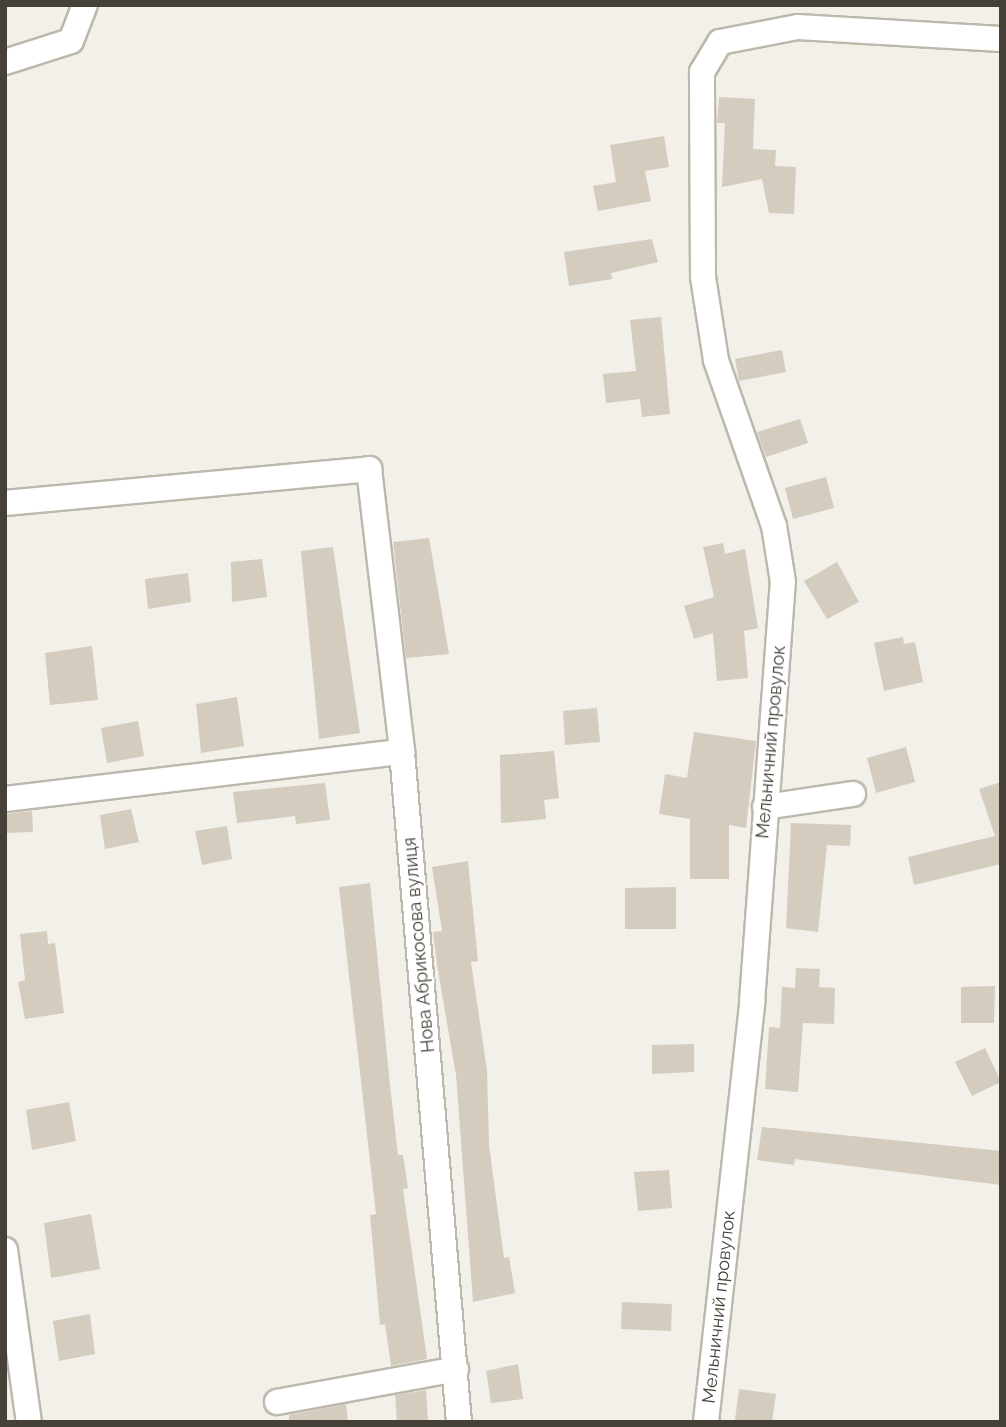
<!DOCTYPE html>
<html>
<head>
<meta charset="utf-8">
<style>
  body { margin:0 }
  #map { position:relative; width:1006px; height:1427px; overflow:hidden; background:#f3f0e9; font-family:Raleway,sans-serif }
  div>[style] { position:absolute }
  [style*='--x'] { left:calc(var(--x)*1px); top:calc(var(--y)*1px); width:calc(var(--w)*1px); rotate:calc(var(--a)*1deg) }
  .building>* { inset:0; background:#d3ccbf }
  .roads { filter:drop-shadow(2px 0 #bdb8ac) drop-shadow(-2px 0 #bdb8ac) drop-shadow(0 2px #bdb8ac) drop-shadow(0 -2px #bdb8ac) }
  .minor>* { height:24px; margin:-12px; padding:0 12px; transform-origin:12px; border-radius:12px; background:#fff }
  span { translate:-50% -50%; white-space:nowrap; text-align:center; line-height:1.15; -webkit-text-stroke:5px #fff; paint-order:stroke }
  .street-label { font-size:18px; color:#464138 }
  .frame { position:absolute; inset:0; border:7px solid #464138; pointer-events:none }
</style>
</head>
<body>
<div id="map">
  <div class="building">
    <i style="clip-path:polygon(719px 97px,755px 99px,753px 149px,776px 150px,775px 166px,796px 167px,794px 214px,769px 213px,762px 179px,722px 187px,725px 123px,717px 123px)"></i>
    <i style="clip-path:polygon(664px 136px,669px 167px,645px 171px,651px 201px,598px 211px,593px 186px,616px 182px,610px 145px)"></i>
    <i style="clip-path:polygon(652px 239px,658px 262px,611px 273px,612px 279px,569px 286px,564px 252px)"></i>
    <i style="clip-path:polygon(661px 317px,670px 414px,642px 417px,640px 399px,606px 403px,603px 374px,636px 371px,630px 320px)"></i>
    <i style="clip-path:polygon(782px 350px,786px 372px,739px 381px,735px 359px)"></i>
    <i style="clip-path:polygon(800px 419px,808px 443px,766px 457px,757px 432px)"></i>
    <i style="clip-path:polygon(826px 477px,834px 508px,793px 519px,785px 488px)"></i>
    <i style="clip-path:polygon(429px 538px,449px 654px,406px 658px,393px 542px)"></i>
    <i style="clip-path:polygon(723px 543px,725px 554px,745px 549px,758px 628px,744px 631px,748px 678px,717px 681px,713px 633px,694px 639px,684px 606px,714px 597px,703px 547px)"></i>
    <i style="clip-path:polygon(333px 547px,360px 733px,319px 739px,301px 551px)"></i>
    <i style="clip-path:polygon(262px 559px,267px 597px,232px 602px,231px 562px)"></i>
    <i style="clip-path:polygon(837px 562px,859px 602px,827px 619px,804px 581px)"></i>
    <i style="clip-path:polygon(188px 573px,191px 602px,148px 609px,145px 579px)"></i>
    <i style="clip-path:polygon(903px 637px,904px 644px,915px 642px,923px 682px,884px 691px,874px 643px)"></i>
    <i style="clip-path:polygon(92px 646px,98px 700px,50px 705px,45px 653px)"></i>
    <i style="clip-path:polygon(237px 697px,244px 746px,201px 753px,196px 704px)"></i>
    <i style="clip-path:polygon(597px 708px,600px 742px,565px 745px,563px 711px)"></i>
    <i style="clip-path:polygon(138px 721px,144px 756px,107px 763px,101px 728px)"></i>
    <i style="clip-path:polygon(694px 732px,756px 741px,746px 828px,729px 825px,729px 879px,690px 879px,690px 819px,659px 814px,665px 774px,687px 778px)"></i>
    <i style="clip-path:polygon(906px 747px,915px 782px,876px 793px,867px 758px)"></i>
    <i style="clip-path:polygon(554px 751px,559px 798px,544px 800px,546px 819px,501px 823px,500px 755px)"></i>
    <i style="clip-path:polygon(1001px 782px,1001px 864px,914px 885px,908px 857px,995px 836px,979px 789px)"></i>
    <i style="clip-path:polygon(325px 783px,330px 820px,296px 824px,295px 816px,237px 823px,233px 792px)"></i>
    <i style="clip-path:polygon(131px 809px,139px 842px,105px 849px,100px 815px)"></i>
    <i style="clip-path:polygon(32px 811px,33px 832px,5px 833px,5px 814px)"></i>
    <i style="clip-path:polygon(791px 823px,851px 825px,850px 846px,827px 845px,818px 932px,786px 928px)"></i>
    <i style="clip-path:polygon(227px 826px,232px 859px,202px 865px,195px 831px)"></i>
    <i style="clip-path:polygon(468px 861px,478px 961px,471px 962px,487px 1070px,489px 1145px,504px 1258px,509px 1257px,515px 1293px,473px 1302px,456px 1075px,437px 965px,433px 932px,442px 931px,432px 867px)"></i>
    <i style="clip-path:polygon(370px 883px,390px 1085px,398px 1155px,403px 1155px,408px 1188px,403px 1189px,427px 1359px,391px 1366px,385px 1324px,380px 1325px,370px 1215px,376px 1214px,339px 887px)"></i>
    <i style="clip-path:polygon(676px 887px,676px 929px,625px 929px,625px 888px)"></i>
    <i style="clip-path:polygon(47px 931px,48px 944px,55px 943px,64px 1013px,25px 1019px,18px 982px,25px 980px,20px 934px)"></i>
    <i style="clip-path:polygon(796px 968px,820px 969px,819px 987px,835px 988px,834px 1024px,803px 1023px,798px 1092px,765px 1089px,769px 1027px,780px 1028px,782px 987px,795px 988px)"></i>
    <i style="clip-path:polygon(995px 986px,994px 1023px,961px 1023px,961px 987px)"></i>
    <i style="clip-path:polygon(694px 1044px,694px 1072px,652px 1074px,652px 1045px)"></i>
    <i style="clip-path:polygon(985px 1048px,1001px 1082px,972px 1096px,955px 1062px)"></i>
    <i style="clip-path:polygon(69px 1102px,76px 1141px,32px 1150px,26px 1110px)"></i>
    <i style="clip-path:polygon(762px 1127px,1001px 1151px,1001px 1185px,795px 1159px,794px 1165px,757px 1160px)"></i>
    <i style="clip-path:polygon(669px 1170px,672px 1208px,638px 1211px,634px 1172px)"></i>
    <i style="clip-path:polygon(91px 1214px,100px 1269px,51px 1278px,44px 1223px)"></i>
    <i style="clip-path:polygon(622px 1302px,672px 1304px,671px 1331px,621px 1329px)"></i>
    <i style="clip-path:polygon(90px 1314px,95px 1354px,59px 1361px,53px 1321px)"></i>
    <i style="clip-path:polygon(518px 1364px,523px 1399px,491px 1403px,486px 1371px)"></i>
    <i style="clip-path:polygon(739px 1389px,776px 1394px,772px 1422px,735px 1420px)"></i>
    <i style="clip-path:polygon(426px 1390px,428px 1422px,397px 1422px,395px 1395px)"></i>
    <i style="clip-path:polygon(346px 1404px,348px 1422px,289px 1422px,289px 1415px)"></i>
  </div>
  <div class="roads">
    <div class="minor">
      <i style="--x:5;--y:62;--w:69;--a:-17.7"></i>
      <i style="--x:71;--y:41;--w:39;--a:-69"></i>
      <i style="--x:5;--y:503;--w:366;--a:-5.3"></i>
      <i style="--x:369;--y:469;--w:285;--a:83.3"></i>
      <i style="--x:402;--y:752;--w:672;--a:85.14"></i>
      <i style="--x:5;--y:799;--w:400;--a:-6.8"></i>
      <i style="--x:765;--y:807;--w:89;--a:-8.4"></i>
      <i style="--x:5;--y:1250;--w:174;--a:82.1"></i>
      <i style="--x:277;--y:1402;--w:182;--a:-10.4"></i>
      <i style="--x:706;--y:1422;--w:423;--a:-83.7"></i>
      <i style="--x:752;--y:1002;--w:421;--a:-85.8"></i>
      <i style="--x:783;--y:582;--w:57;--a:-99.1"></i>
      <i style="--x:774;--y:526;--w:176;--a:-109.3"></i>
      <i style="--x:716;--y:360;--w:84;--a:-98.9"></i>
      <i style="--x:703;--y:277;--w:205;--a:-90.3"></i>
      <i style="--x:702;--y:72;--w:35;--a:-59"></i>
      <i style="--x:720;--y:42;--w:79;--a:-10.9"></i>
      <i style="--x:798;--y:27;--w:203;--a:3.4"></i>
    </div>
  </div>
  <div class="street-label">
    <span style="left:771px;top:742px;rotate:-85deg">Мельничний провулок</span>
    <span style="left:419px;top:945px;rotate:-95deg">Нова Абрикосова вулиця</span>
    <span style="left:719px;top:1307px;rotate:-84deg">Мельничний провулок</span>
  </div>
  <div class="frame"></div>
</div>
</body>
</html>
